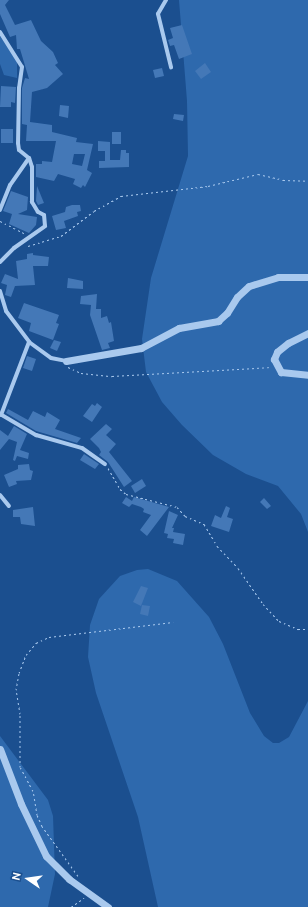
<!DOCTYPE html>
<html>
<head>
<meta charset="utf-8">
<style>
  body { margin:0 }
  #map { position:relative; width:308px; height:907px; overflow:hidden; background:#1b4f8f; font-family:Cabin,sans-serif }
  div>[style] { position:absolute }
  [style*='--x'] { left:calc(var(--x)*1px); top:calc(var(--y)*1px); width:calc(var(--w)*1px); rotate:calc(var(--a)*1deg) }
  .green>* { inset:0; background:#2e69ad }
  .building>* { inset:0; background:#4478b7 }
  .path>* { height:1px; margin-top:-0.5px; transform-origin:0; background:repeating-linear-gradient(90deg,#a9c9ee 0 2px,transparent 0 5px) }
  .minor>* { height:4px; margin:-2px; padding:0 2px; transform-origin:2px; border-radius:2px; background:#a9c9ee }
  .tertiary>* { height:7px; margin:-3.5px; padding:0 3.5px; transform-origin:3.5px; border-radius:3.5px; background:#a9c9ee }
  span { translate:-50% -50%; white-space:nowrap; text-align:center; line-height:1.15; -webkit-text-stroke:3.5px #1b4f8f; paint-order:stroke }
  .north { position:absolute; left:8px; top:859px; width:40px; height:40px; -webkit-text-stroke:3px #1b4f8f; paint-order:stroke; rotate:283deg; font-size:11px; font-weight:700; line-height:16px; text-align:center; color:#fff }
  .north::after { content:''; display:block; margin:auto; width:14px; height:18px; background:#fff; clip-path:polygon(50% 0,100% 100%,50% 72%,0 100%) }
</style>
</head>
<body>
<div id="map">
  <div class="green">
    <i style="clip-path:polygon(179px 0,308px 0,308px 532px,301px 514px,278px 486px,246px 474px,213px 455px,182px 425px,162px 402px,146px 372px,142px 339px,151px 278px,188px 156px,187px 101px)"></i>
    <i style="clip-path:polygon(0 36px,17px 61px,17px 78px,4px 75px,0 64px)"></i>
    <i style="clip-path:polygon(148px 569px,177px 581px,209px 617px,223px 644px,250px 713px,264px 736px,273px 743px,279px 743px,289px 737px,308px 701px,308px 907px,158px 907px,138px 817px,96px 693px,88px 657px,90px 625px,99px 599px,120px 576px,137px 570px)"></i>
    <i style="clip-path:polygon(0 736px,48px 800px,53px 816px,55px 874px,48px 907px,0 907px)"></i>
  </div>
  <div class="building">
    <i style="clip-path:polygon(evenodd,0 0,9px 0,5px 5px,15px 25px,31px 20px,41px 41px,53px 52px,58px 63px,55px 65px,63px 74px,47px 88px,32px 92px,30px 122px,52px 125px,52px 132px,77px 138px,76px 142px,93px 144px,87px 170px,92px 173px,85px 187px,83px 185px,81px 188px,73px 184px,75px 179px,58px 174px,54px 181px,36px 177px,36px 164px,42px 164px,42px 161px,52px 162px,56px 141px,26px 141px,27px 125px,22px 124px,22px 88px,25px 78px,29px 79px,20px 49px,17px 49px,16px 35px,10px 37px,0 14px,0 0,74px 154px,85px 154px,82px 166px,72px 164px,74px 154px)"></i>
    <i style="clip-path:polygon(182px 25px,192px 54px,179px 59px,174px 45px,170px 46px,168px 40px,173px 38px,170px 28px)"></i>
    <i style="clip-path:polygon(205px 63px,211px 72px,201px 79px,195px 71px)"></i>
    <i style="clip-path:polygon(162px 68px,164px 76px,155px 78px,153px 70px)"></i>
    <i style="clip-path:polygon(1px 86px,16px 87px,15px 103px,11px 102px,11px 107px,0 107px)"></i>
    <i style="clip-path:polygon(60px 105px,69px 106px,68px 118px,59px 116px)"></i>
    <i style="clip-path:polygon(174px 114px,184px 115px,183px 121px,173px 119px)"></i>
    <i style="clip-path:polygon(1px 129px,13px 129px,13px 143px,1px 143px)"></i>
    <i style="clip-path:polygon(112px 132px,121px 132px,121px 144px,112px 144px)"></i>
    <i style="clip-path:polygon(98px 141px,110px 142px,110px 160px,120px 160px,121px 150px,126px 150px,126px 153px,129px 153px,129px 167px,99px 168px,99px 161px,105px 161px,105px 151px,98px 151px)"></i>
    <i style="clip-path:polygon(37px 186px,44px 203px,38px 205px,36px 201px)"></i>
    <i style="clip-path:polygon(11px 191px,28px 197px,27px 210px,18px 214px,37px 217px,36px 225px,29px 233px,9px 224px,12px 214px,3px 211px)"></i>
    <i style="clip-path:polygon(72px 205px,80px 205px,81px 211px,77px 212px,78px 216px,64px 221px,66px 228px,56px 230px,52px 216px,65px 212px,66px 207px)"></i>
    <i style="clip-path:polygon(33px 253px,33px 255px,49px 257px,48px 266px,33px 266px,35px 285px,15px 286px,11px 297px,5px 295px,7px 285px,1px 283px,5px 274px,18px 279px,16px 261px,27px 259px,27px 254px)"></i>
    <i style="clip-path:polygon(68px 278px,83px 281px,83px 289px,67px 288px)"></i>
    <i style="clip-path:polygon(97px 294px,96px 309px,101px 309px,101px 318px,107px 316px,109px 323px,111px 322px,114px 341px,108px 343px,110px 348px,102px 350px,90px 315px,91px 305px,80px 304px,81px 296px)"></i>
    <i style="clip-path:polygon(24px 303px,59px 315px,56px 323px,59px 324px,53px 340px,29px 331px,31px 323px,18px 318px)"></i>
    <i style="clip-path:polygon(54px 340px,61px 342px,57px 351px,50px 348px)"></i>
    <i style="clip-path:polygon(27px 356px,36px 359px,32px 371px,23px 368px)"></i>
    <i style="clip-path:polygon(97px 403px,102px 407px,92px 422px,83px 416px,92px 404px,95px 406px)"></i>
    <i style="clip-path:polygon(8px 409px,28px 420px,33px 411px,45px 417px,47px 412px,60px 420px,55px 429px,81px 438px,77px 443px,36px 431px,6px 413px)"></i>
    <i style="clip-path:polygon(106px 424px,112px 429px,106px 435px,116px 444px,109px 452px,132px 481px,124px 487px,108px 462px,99px 455px,101px 452px,99px 448px,90px 439px)"></i>
    <i style="clip-path:polygon(14px 426px,27px 434px,20px 450px,29px 453px,28px 459px,17px 456px,15px 461px,13px 460px,17px 442px,9px 439px,0 450px,0 430px,8px 436px)"></i>
    <i style="clip-path:polygon(84px 454px,99px 464px,95px 469px,80px 460px)"></i>
    <i style="clip-path:polygon(29px 464px,30px 470px,33px 471px,31px 480px,16px 481px,17px 484px,9px 487px,4px 475px,18px 469px,18px 465px)"></i>
    <i style="clip-path:polygon(142px 479px,146px 486px,135px 493px,131px 486px)"></i>
    <i style="clip-path:polygon(126px 497px,132px 501px,134px 497px,169px 507px,147px 536px,140px 530px,151px 515px,143px 512px,144px 509px,141px 507px,132px 504px,129px 507px,122px 503px)"></i>
    <i style="clip-path:polygon(264px 498px,271px 506px,267px 509px,260px 502px)"></i>
    <i style="clip-path:polygon(226px 506px,230px 508px,227px 517px,233px 519px,229px 532px,211px 526px,215px 515px,221px 518px)"></i>
    <i style="clip-path:polygon(33px 507px,35px 526px,21px 524px,20px 517px,13px 517px,13px 510px)"></i>
    <i style="clip-path:polygon(169px 511px,178px 515px,172px 528px,174px 528px,173px 532px,185px 534px,183px 545px,173px 543px,174px 539px,167px 538px,168px 534px,164px 533px)"></i>
    <i style="clip-path:polygon(141px 586px,148px 588px,141px 606px,133px 602px)"></i>
    <i style="clip-path:polygon(142px 605px,150px 606px,148px 616px,140px 614px)"></i>
  </div>
  <div class="path">
    <i style="--x:0;--y:221;--w:29;--a:27"></i>
    <i style="--x:28;--y:246;--w:34;--a:-17"></i>
    <i style="--x:61;--y:236;--w:41;--a:-37.1"></i>
    <i style="--x:94;--y:211;--w:31;--a:-29"></i>
    <i style="--x:121;--y:196;--w:88;--a:-6.6"></i>
    <i style="--x:208;--y:186;--w:51;--a:-13.5"></i>
    <i style="--x:258;--y:174;--w:26;--a:13"></i>
    <i style="--x:283;--y:180;--w:25;--a:2"></i>
    <i style="--x:68;--y:367;--w:14;--a:25"></i>
    <i style="--x:81;--y:373;--w:31;--a:6"></i>
    <i style="--x:112;--y:376;--w:159;--a:-3.2"></i>
    <i style="--x:108;--y:468;--w:24;--a:60"></i>
    <i style="--x:120;--y:489;--w:8;--a:40"></i>
    <i style="--x:126;--y:494;--w:53;--a:14.3"></i>
    <i style="--x:177;--y:507;--w:12;--a:48"></i>
    <i style="--x:185;--y:516;--w:21;--a:23"></i>
    <i style="--x:204;--y:524;--w:26;--a:59"></i>
    <i style="--x:217;--y:546;--w:30;--a:46"></i>
    <i style="--x:238;--y:568;--w:44;--a:55.2"></i>
    <i style="--x:263;--y:604;--w:23;--a:47"></i>
    <i style="--x:279;--y:621;--w:21;--a:23"></i>
    <i style="--x:298;--y:629;--w:10;--a:0"></i>
    <i style="--x:78;--y:876;--w:62;--a:-125.8"></i>
    <i style="--x:42;--y:826;--w:12;--a:-114"></i>
    <i style="--x:37;--y:815;--w:24;--a:-99"></i>
    <i style="--x:33;--y:791;--w:27;--a:-118"></i>
    <i style="--x:20;--y:767;--w:53;--a:-90"></i>
    <i style="--x:20;--y:714;--w:24;--a:-99"></i>
    <i style="--x:16;--y:690;--w:17;--a:-80"></i>
    <i style="--x:19;--y:673;--w:19;--a:-69"></i>
    <i style="--x:26;--y:655;--w:16;--a:-50"></i>
    <i style="--x:36;--y:643;--w:14;--a:-25"></i>
    <i style="--x:49;--y:637;--w:125;--a:-6.9"></i>
    <i style="--x:71;--y:907;--w:16;--a:-35"></i>
  </div>
  <div class="minor">
    <i style="--x:166;--y:0;--w:16;--a:120"></i>
    <i style="--x:158;--y:14;--w:55;--a:76.2"></i>
    <i style="--x:0;--y:32;--w:41;--a:57.8"></i>
    <i style="--x:22;--y:67;--w:21;--a:98"></i>
    <i style="--x:19;--y:88;--w:55;--a:91"></i>
    <i style="--x:18;--y:143;--w:7;--a:82"></i>
    <i style="--x:19;--y:150;--w:13;--a:39"></i>
    <i style="--x:29;--y:158;--w:33;--a:125"></i>
    <i style="--x:10;--y:185;--w:27;--a:112"></i>
    <i style="--x:0;--y:262;--w:20;--a:-45"></i>
    <i style="--x:14;--y:248;--w:38;--a:-35"></i>
    <i style="--x:45;--y:226;--w:11;--a:-95"></i>
    <i style="--x:44;--y:215;--w:7;--a:-153"></i>
    <i style="--x:38;--y:212;--w:12;--a:-121"></i>
    <i style="--x:32;--y:202;--w:35;--a:-90"></i>
    <i style="--x:32;--y:167;--w:9;--a:-108"></i>
    <i style="--x:0;--y:291;--w:21;--a:73"></i>
    <i style="--x:6;--y:311;--w:39;--a:53"></i>
    <i style="--x:29;--y:342;--w:78;--a:111"></i>
    <i style="--x:29;--y:342;--w:27;--a:36"></i>
    <i style="--x:51;--y:358;--w:15;--a:11"></i>
    <i style="--x:0;--y:414;--w:42;--a:30.3"></i>
    <i style="--x:36;--y:435;--w:48;--a:15.8"></i>
    <i style="--x:82;--y:448;--w:28;--a:35"></i>
    <i style="--x:0;--y:495;--w:14;--a:51"></i>
  </div>
  <div class="tertiary">
    <i style="--x:308;--y:333;--w:22;--a:153"></i>
    <i style="--x:288;--y:343;--w:14;--a:141"></i>
    <i style="--x:277;--y:352;--w:8;--a:113"></i>
    <i style="--x:274;--y:359;--w:15;--a:62"></i>
    <i style="--x:281;--y:372;--w:27;--a:6"></i>
    <i style="--x:66;--y:361;--w:76;--a:-9.8"></i>
    <i style="--x:141;--y:348;--w:43;--a:-27.8"></i>
    <i style="--x:179;--y:328;--w:40;--a:-10"></i>
    <i style="--x:218;--y:321;--w:12;--a:-42"></i>
    <i style="--x:227;--y:313;--w:19;--a:-58"></i>
    <i style="--x:237;--y:297;--w:16;--a:-43"></i>
    <i style="--x:249;--y:286;--w:30;--a:-17"></i>
    <i style="--x:278;--y:277;--w:30;--a:0"></i>
    <i style="--x:0;--y:749;--w:59;--a:69.1"></i>
    <i style="--x:21;--y:804;--w:58;--a:64.3"></i>
    <i style="--x:46;--y:856;--w:33;--a:45"></i>
    <i style="--x:69;--y:879;--w:48;--a:35.7"></i>
  </div>
  <div class="north">N</div>
</div>
</body>
</html>
